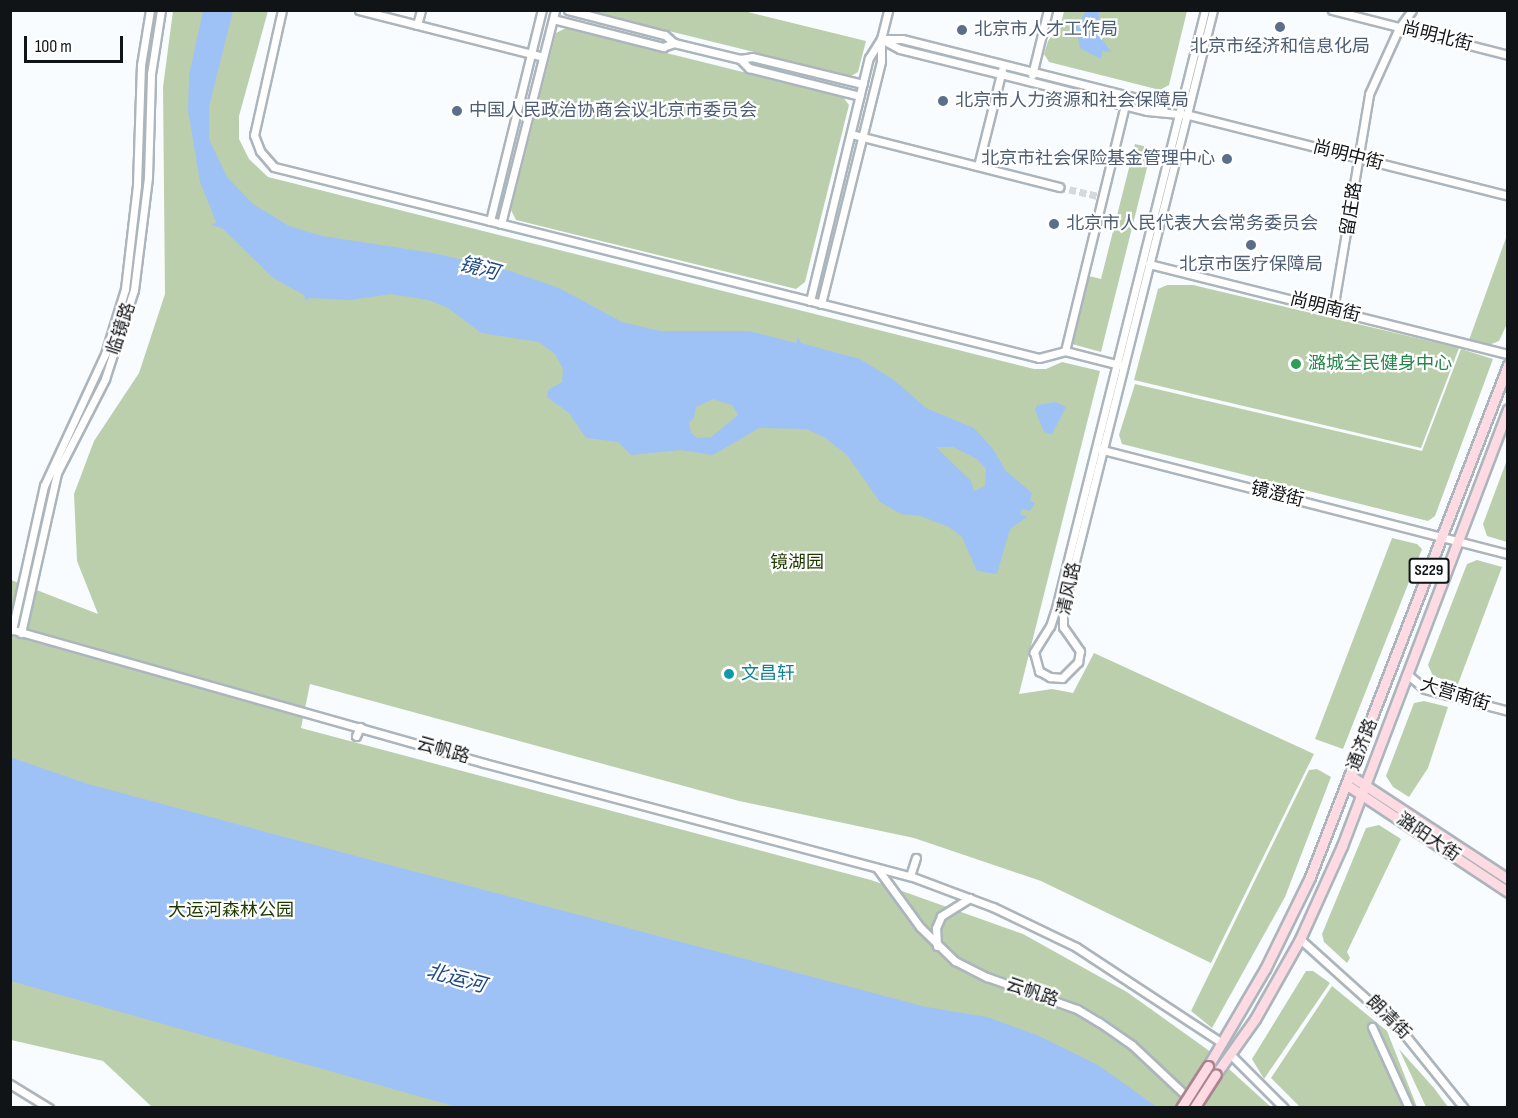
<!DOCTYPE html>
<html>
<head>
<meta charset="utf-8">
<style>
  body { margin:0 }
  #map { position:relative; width:1518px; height:1118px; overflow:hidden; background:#f8fcff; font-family:"Sofia Sans Condensed","Noto Sans SC",sans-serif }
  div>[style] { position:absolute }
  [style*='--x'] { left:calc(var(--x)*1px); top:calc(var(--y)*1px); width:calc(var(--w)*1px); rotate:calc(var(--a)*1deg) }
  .green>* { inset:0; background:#bbcfad }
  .water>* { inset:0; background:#9ec2f5 }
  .minor-tunnel>* { height:7px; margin-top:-3.5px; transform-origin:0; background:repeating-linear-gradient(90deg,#d5d9dc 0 7px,transparent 0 10.5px) }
  .roads { filter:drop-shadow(2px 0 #acb5bc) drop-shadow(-2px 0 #acb5bc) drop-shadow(0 2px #acb5bc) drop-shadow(0 -2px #acb5bc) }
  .minor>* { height:7px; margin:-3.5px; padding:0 3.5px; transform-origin:3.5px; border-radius:3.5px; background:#fff }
  .major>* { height:9px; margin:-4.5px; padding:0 4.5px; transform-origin:4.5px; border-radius:4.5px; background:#fedae2 }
  .bridges { filter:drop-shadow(2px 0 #aa848e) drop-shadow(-2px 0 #aa848e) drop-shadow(0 2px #aa848e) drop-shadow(0 -2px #aa848e) }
  .major-bridge>* { height:9px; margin:-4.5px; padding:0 4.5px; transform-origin:4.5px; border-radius:4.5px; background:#fedae2 }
  .dots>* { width:16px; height:16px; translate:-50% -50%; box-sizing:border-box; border:3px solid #fff; border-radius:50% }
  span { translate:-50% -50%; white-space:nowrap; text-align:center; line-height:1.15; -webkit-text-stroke:4.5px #fff; paint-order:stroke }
  .shield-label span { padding:2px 4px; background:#fff; border:2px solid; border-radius:4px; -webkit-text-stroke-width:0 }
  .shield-label { font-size:16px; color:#111417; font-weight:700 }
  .service-label { font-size:18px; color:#4e5e75 }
  .left { translate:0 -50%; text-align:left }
  .right { translate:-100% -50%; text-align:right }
  .street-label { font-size:18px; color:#111417 }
  .leisure-label { font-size:18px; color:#27864d }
  .park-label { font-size:18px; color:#1e3900 }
  .culture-label { font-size:18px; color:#0d838f }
  .water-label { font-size:20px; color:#1d4a86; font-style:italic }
  .frame { position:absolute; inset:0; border:12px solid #111417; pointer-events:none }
  .scale { position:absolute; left:24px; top:36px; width:99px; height:27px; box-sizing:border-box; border:3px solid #111417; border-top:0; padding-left:8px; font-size:18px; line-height:21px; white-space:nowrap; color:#111417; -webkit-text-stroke:4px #fff; paint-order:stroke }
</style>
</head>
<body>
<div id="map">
  <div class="green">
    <i style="clip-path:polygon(173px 11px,268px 11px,239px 116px,239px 139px,249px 159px,268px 177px,1034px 369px,1046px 369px,1062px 362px,1100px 371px,1019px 694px,1052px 689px,1073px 693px,1094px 653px,1314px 754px,1211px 963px,1041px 881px,914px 838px,739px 801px,310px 684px,301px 728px,871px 880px,1023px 934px,1127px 992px,1208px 1050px,1271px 1107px,152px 1107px,103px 1061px,11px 1040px,11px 580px,98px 614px,77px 561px,74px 494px,94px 441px,139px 373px,165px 294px,163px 87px)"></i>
    <i style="clip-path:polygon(588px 11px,744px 11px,866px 41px,858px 72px,851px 76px)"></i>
    <i style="clip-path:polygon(1064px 11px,1187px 11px,1169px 85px,1160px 90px,1049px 62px,1044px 54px,1048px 41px,1061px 24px)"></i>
    <i style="clip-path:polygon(566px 28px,843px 97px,849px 105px,805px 282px,796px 289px,516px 220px,511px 210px,556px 33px)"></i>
    <i style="clip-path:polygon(1135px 144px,1152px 148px,1101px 352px,1072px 344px,1089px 276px,1101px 279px)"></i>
    <i style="clip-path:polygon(1507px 235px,1507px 324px,1499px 341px,1489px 345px,1469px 340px)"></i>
    <i style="clip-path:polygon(1167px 285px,1193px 285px,1459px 348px,1421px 448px,1134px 380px,1158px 289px)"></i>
    <i style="clip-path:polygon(1461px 349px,1493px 359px,1435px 516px,1428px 521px,1122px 444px,1119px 435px,1135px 384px,1422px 451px)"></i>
    <i style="clip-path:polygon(1507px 460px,1507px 542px,1487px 536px,1483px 524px)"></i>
    <i style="clip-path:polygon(1392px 538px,1417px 544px,1422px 549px,1343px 749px,1315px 739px)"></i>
    <i style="clip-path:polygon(1477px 560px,1502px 567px,1458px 684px,1433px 676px,1428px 665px,1467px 564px)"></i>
    <i style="clip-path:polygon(1424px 701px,1448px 707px,1428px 768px,1409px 797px,1393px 787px,1386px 776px,1414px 703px)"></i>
    <i style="clip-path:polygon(1317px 769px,1331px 777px,1285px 897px,1212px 1028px,1191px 1011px,1309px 770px)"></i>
    <i style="clip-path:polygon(1379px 825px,1401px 839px,1347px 952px,1350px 958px,1347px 963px,1324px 942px,1322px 934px,1366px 828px)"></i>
    <i style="clip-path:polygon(1306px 971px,1313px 971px,1330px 983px,1264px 1079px,1252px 1059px)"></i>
    <i style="clip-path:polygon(1332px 986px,1387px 1031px,1417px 1107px,1300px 1107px,1271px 1078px)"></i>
    <i style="clip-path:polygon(1399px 1049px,1434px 1088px,1448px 1107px,1426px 1107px)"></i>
  </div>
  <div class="water">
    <i style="clip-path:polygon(evenodd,203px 11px,233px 11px,209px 107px,209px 139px,227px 177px,253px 204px,289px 226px,322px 236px,433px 253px,510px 271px,559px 288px,622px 322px,660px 331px,749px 331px,796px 343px,798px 337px,801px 343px,860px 359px,894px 380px,926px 408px,974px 428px,993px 449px,1006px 471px,1032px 493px,1030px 501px,1035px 503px,1030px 511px,1022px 509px,1020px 514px,1027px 517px,1010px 529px,997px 574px,977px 571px,962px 537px,949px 527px,920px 516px,901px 514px,880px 502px,847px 455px,824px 437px,806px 429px,759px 428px,713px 455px,681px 450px,631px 455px,618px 442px,586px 438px,569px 413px,547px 397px,548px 390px,562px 382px,563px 369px,555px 354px,539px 342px,481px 333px,448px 308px,428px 300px,391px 294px,350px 300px,309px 298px,306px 301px,304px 295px,273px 278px,222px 228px,211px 225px,216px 222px,200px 182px,188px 110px,189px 75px,203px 11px,713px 399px,732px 405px,738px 415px,711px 437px,697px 438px,691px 433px,689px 422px,694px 418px,696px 407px,713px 399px,203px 11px,936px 447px,953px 447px,977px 459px,986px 469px,985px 486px,974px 491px,971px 481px,936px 447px)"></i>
    <i style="clip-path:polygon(1086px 11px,1099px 11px,1098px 33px,1111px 52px,1102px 51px,1101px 59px,1080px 48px,1076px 28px)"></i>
    <i style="clip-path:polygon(1055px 402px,1066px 407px,1052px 434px,1044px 432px,1035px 410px,1037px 405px)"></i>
    <i style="clip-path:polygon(10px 757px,88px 784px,307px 843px,926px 1007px,987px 1017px,1037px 1035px,1098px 1065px,1157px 1107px,457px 1107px,11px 981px)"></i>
  </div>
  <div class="minor-tunnel">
    <i style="--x:1059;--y:187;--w:39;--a:13"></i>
  </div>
  <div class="roads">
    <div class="minor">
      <i style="--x:282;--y:10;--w:128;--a:102.6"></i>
      <i style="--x:254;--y:135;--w:17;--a:69"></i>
      <i style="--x:260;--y:151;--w:21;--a:49"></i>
      <i style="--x:274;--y:167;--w:788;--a:14.02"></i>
      <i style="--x:1039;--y:358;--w:27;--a:-15"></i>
      <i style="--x:1065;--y:351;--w:253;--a:-76.3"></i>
      <i style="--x:359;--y:10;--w:190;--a:14.3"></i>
      <i style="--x:568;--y:10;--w:100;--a:14.5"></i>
      <i style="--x:665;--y:35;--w:12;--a:42"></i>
      <i style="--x:674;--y:43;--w:68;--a:13.6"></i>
      <i style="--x:740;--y:59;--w:12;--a:-9"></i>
      <i style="--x:752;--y:57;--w:114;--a:13.7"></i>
      <i style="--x:1205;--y:10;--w:616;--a:103.99"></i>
      <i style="--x:1056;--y:608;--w:19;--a:108"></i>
      <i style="--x:1050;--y:626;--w:31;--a:122"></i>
      <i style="--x:1034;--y:652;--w:20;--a:75"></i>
      <i style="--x:1039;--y:671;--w:13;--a:29"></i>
      <i style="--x:1050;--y:677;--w:12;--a:5"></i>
      <i style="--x:1062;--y:678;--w:23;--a:-45"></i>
      <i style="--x:1078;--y:662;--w:11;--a:-80"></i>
      <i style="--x:1080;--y:651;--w:29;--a:-125"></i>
      <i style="--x:1063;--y:627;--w:18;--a:-90"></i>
      <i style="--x:1063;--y:609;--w:617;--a:-75.94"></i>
      <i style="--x:1332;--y:10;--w:182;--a:14.3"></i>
      <i style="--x:553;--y:19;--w:114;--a:14.3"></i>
      <i style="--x:663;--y:47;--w:12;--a:-20"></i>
      <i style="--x:417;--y:25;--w:16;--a:-75"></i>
      <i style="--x:881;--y:39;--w:21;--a:28"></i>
      <i style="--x:900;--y:49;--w:104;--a:13.9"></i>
      <i style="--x:1001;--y:74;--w:151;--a:14.2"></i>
      <i style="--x:1147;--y:111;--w:42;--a:5.4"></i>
      <i style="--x:1189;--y:115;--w:329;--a:14.2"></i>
      <i style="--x:881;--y:39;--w:21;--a:0"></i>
      <i style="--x:902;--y:39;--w:255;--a:14.1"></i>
      <i style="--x:1149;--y:101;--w:17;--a:33"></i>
      <i style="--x:740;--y:59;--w:13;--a:45"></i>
      <i style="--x:749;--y:68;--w:114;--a:14.2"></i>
      <i style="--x:1032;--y:75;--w:67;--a:-76.2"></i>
      <i style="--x:851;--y:134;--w:215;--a:14.3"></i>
      <i style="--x:978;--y:166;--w:99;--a:-76"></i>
      <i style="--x:490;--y:221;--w:217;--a:-76.2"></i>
      <i style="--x:501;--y:224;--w:221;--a:-75.8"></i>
      <i style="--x:1149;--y:264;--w:370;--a:14.1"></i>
      <i style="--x:810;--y:301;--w:250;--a:-76.4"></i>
      <i style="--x:869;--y:58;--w:22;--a:-58"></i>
      <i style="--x:821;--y:304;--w:250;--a:-76.1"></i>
      <i style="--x:881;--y:61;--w:22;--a:-90"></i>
      <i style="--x:881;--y:39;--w:30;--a:-76"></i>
      <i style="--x:1333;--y:310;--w:219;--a:-80.5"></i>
      <i style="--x:1369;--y:94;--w:72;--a:-65.6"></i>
      <i style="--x:1399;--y:28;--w:22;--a:-54"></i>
      <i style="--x:1065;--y:351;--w:57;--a:14.3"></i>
      <i style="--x:1099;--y:449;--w:422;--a:14.4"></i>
      <i style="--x:10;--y:629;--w:493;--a:15.8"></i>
      <i style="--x:484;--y:763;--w:441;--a:14.9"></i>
      <i style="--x:910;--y:876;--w:89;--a:20.5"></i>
      <i style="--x:993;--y:907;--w:92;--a:25.7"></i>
      <i style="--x:1076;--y:947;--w:175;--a:33.3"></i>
      <i style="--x:12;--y:630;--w:148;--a:-77.5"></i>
      <i style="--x:44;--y:486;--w:145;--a:-65.2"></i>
      <i style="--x:105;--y:354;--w:68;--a:-72.9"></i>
      <i style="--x:125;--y:289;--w:105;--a:-83.4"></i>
      <i style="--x:137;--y:185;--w:120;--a:-88.1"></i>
      <i style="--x:141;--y:65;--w:56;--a:-80.7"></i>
      <i style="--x:21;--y:633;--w:164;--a:-77.3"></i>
      <i style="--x:57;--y:473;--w:106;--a:-62.9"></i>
      <i style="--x:105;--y:379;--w:94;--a:-72"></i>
      <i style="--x:134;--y:290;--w:114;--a:-82.9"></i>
      <i style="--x:148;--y:177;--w:103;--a:-88.3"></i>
      <i style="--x:151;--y:74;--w:65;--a:-81.1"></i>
      <i style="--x:1407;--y:674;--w:23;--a:40"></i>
      <i style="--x:1425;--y:689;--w:86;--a:14.8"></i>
      <i style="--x:356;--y:736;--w:10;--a:-66"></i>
      <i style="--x:877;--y:868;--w:73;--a:53.9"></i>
      <i style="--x:920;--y:927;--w:49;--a:44.2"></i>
      <i style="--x:955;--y:961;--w:36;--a:27"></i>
      <i style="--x:987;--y:977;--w:96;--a:19.6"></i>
      <i style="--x:1077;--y:1009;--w:26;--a:31"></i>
      <i style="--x:1099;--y:1022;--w:40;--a:34.9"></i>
      <i style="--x:1132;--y:1045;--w:92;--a:43.2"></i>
      <i style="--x:910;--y:876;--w:19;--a:-72"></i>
      <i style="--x:1300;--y:939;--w:136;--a:42"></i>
      <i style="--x:1401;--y:1030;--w:100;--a:51.1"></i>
      <i style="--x:937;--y:946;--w:18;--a:-93"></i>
      <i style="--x:936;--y:928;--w:13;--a:-67"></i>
      <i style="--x:941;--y:916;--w:34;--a:-32"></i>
      <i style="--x:1372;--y:1027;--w:89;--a:65.4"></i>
      <i style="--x:1231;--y:1055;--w:75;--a:45"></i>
      <i style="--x:10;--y:1084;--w:46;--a:31.6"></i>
    </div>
    <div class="major">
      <i style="--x:1351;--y:776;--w:188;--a:33.3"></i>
      <i style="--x:1347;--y:785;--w:193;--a:33.6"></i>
      <i style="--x:1208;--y:1066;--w:113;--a:-59.6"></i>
      <i style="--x:1265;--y:969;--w:102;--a:-63.9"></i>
      <i style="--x:1310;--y:877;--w:549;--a:-68.86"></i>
      <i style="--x:1216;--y:1074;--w:67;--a:-54.7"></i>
      <i style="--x:1255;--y:1019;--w:92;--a:-60.6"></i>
      <i style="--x:1300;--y:939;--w:102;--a:-65.7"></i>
      <i style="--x:1342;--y:846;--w:467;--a:-69.2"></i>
    </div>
  </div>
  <div class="bridges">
    <div class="major-bridge">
      <i style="--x:1181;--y:1108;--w:50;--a:-57.3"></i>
      <i style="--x:1194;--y:1108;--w:40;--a:-57.1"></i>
    </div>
  </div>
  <div class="dots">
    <i style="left:1280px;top:27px;background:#5c6f8a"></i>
    <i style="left:962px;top:30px;background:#5c6f8a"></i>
    <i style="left:943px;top:101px;background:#5c6f8a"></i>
    <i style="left:457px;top:111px;background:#5c6f8a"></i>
    <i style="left:1227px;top:159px;background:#5c6f8a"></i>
    <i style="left:1054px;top:224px;background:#5c6f8a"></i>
    <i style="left:1251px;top:245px;background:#5c6f8a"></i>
    <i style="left:1296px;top:364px;background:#2e9e5b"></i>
    <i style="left:729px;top:674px;background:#0f9aa8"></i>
  </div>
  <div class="shield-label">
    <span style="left:1429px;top:571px">S229</span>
  </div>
  <div class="service-label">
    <span class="left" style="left:974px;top:30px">北京市人才工作局</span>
    <span style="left:1280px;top:47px">北京市经济和信息化局</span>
    <span class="left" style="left:955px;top:101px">北京市人力资源和社会保障局</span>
    <span class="left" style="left:469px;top:111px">中国人民政治协商会议北京市委员会</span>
    <span class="right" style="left:1215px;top:159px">北京市社会保险基金管理中心</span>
    <span class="left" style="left:1066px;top:224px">北京市人民代表大会常务委员会</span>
    <span style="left:1251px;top:265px">北京市医疗保障局</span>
  </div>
  <div class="street-label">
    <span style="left:1437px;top:37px;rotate:14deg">尚明北街</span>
    <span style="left:1348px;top:156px;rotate:14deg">尚明中街</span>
    <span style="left:1352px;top:209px;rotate:-81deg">留庄路</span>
    <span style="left:1325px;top:308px;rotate:14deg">尚明南街</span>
    <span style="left:122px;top:329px;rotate:-72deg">临镜路</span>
    <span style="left:1277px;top:495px;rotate:14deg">镜澄街</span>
    <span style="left:1070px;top:589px;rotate:-78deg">清风路</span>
    <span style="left:1455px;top:695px;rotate:17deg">大营南街</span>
    <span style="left:1363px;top:745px;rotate:-69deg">通济路</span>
    <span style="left:443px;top:751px;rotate:16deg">云帆路</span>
    <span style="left:1428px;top:838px;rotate:34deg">潞阳大街</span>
    <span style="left:1032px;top:993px;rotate:19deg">云帆路</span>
    <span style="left:1388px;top:1018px;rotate:45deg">朗清街</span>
  </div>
  <div class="leisure-label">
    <span class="left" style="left:1308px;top:364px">潞城全民健身中心</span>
  </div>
  <div class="park-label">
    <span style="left:797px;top:563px">镜湖园</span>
    <span style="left:231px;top:911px">大运河森林公园</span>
  </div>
  <div class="culture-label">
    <span class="left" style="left:741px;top:674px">文昌轩</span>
  </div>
  <div class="water-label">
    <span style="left:479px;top:269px;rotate:15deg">镜河</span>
    <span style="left:456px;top:979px;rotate:15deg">北运河</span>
  </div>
  <div class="frame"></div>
  <div class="scale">100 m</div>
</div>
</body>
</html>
